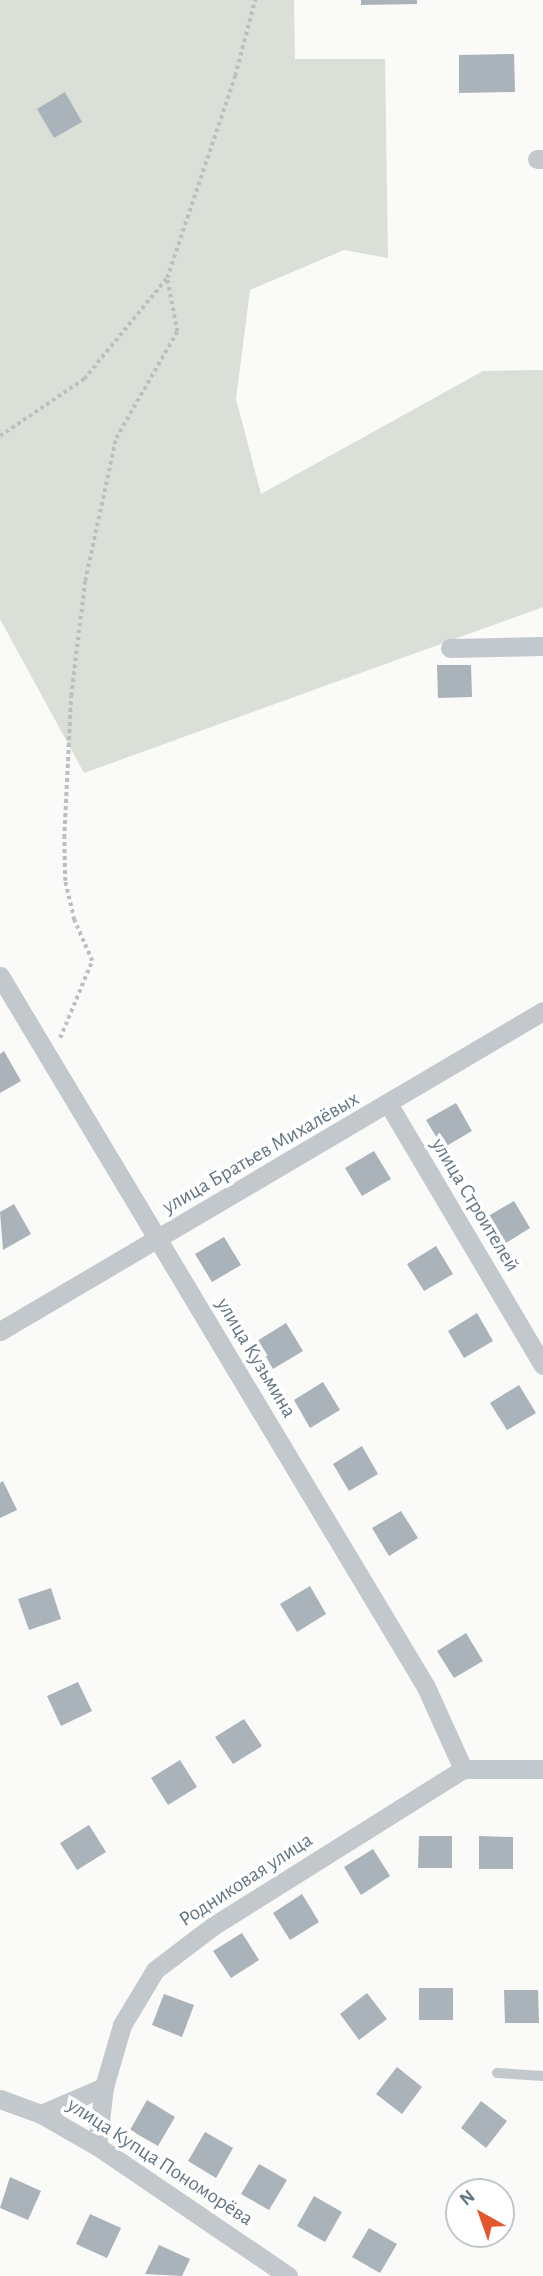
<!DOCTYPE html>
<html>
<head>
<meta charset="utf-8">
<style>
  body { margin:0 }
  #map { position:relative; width:543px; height:2276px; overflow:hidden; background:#fafaf8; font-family:"Alegreya Sans",sans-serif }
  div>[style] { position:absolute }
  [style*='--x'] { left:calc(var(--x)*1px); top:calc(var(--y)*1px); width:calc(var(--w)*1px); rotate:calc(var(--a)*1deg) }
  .green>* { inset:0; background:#dadfd7 }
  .building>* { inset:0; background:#aab3b9 }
  .path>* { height:3.5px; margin-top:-1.75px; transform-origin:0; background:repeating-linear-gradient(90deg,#bbbfc2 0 3.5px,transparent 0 7px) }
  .service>* { height:10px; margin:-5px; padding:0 5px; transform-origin:5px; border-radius:5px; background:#c3c8cc }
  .minor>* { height:19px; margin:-9.5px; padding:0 9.5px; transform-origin:9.5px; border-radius:9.5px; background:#c3c8cc }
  span { translate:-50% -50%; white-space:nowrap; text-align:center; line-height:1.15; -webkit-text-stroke:7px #fff; paint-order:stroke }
  .street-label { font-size:21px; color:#657683 }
  .north { position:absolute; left:445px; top:2178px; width:70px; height:70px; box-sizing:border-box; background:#fff; border:2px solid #c1c8cd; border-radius:50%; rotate:320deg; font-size:19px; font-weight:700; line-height:28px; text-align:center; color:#657683 }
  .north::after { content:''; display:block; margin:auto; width:24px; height:32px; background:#e4572e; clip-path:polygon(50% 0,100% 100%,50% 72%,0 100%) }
</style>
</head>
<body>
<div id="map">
  <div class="green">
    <i style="clip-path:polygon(0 0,294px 0,295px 59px,385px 59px,388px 258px,344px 250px,250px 290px,236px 399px,261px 494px,483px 371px,543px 370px,543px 607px,84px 773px,0 619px)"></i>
  </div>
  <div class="building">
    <i style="clip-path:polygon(361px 0,417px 0,417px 4px,361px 5px)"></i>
    <i style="clip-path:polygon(514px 54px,515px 92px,459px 93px,459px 55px)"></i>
    <i style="clip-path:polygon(65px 92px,82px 122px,54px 138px,37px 109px)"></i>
    <i style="clip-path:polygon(437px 665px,471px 665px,472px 697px,438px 698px)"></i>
    <i style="clip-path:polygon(4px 1051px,21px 1081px,0 1093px,0 1054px)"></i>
    <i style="clip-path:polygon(456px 1103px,472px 1131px,443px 1148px,426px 1120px)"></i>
    <i style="clip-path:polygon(374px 1151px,391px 1179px,362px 1196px,345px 1168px)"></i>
    <i style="clip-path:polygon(514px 1201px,530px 1228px,501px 1246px,485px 1218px)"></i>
    <i style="clip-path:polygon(14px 1204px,31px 1234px,3px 1250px,0 1212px)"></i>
    <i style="clip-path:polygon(224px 1237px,241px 1265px,212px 1282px,195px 1254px)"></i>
    <i style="clip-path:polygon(436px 1246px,453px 1274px,424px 1291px,407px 1264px)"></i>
    <i style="clip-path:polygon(477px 1313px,493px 1341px,464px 1358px,448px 1331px)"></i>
    <i style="clip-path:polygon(286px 1323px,303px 1351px,273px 1369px,257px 1341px)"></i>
    <i style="clip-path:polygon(323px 1382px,340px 1410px,310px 1428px,294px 1400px)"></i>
    <i style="clip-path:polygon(519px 1385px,536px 1413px,507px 1430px,490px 1403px)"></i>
    <i style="clip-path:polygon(362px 1446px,378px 1474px,349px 1491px,333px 1464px)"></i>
    <i style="clip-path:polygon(3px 1481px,17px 1510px,0 1518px,0 1483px)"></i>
    <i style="clip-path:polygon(401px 1511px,418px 1538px,389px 1556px,372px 1528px)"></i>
    <i style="clip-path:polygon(310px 1586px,326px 1614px,297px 1632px,280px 1604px)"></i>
    <i style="clip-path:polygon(51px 1588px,61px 1619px,29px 1630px,18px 1599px)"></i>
    <i style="clip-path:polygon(466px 1633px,483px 1661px,454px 1678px,437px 1651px)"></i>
    <i style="clip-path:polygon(78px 1682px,92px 1711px,61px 1726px,47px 1696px)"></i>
    <i style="clip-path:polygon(244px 1719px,262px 1746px,233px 1764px,215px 1737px)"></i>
    <i style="clip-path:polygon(180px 1760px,197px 1787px,168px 1805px,151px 1778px)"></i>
    <i style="clip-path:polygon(89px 1825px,106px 1852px,77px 1870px,60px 1843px)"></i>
    <i style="clip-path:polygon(419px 1836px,452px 1836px,452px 1868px,418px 1868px)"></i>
    <i style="clip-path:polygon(479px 1836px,513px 1837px,513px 1869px,479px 1869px)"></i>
    <i style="clip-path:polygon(373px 1849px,390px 1876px,361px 1895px,344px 1867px)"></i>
    <i style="clip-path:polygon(302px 1894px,319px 1922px,290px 1940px,273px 1913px)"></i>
    <i style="clip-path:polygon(242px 1933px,259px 1960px,231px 1978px,213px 1951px)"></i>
    <i style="clip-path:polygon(419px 1988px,453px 1988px,453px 2020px,419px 2020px)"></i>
    <i style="clip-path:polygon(504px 1990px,538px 1990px,539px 2023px,505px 2023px)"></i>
    <i style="clip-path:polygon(367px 1993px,387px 2019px,359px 2040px,340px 2014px)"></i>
    <i style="clip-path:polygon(164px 1994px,194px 2005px,182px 2037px,152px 2025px)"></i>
    <i style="clip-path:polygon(397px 2067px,422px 2087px,402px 2114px,376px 2094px)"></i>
    <i style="clip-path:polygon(147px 2100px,175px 2117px,158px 2146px,130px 2130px)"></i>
    <i style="clip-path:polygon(481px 2101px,507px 2121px,486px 2148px,461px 2128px)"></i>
    <i style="clip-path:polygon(205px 2132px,233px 2148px,216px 2178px,188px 2161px)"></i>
    <i style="clip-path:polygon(259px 2164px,287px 2180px,269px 2210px,241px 2194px)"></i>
    <i style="clip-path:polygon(10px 2177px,41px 2191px,28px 2220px,0 2208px)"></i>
    <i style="clip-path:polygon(314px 2196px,342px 2212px,325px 2242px,297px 2226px)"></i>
    <i style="clip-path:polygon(90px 2214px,121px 2228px,107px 2258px,76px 2244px)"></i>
    <i style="clip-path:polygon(369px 2228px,397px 2244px,380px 2273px,352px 2257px)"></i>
    <i style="clip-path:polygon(159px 2245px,190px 2259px,182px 2276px,145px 2274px)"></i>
  </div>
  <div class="path">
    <i style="--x:0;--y:436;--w:102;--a:-34.2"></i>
    <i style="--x:84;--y:379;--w:131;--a:-50.6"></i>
    <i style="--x:167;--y:278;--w:213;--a:-71.4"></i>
    <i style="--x:235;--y:76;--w:79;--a:-75.3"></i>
    <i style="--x:60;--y:1038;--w:83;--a:-67.4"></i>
    <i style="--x:92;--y:961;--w:45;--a:-113.7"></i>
    <i style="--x:74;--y:920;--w:40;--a:-103"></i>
    <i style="--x:65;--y:881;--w:43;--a:-91.3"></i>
    <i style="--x:64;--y:838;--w:142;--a:-87.2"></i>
    <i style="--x:71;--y:696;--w:116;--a:-83.1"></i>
    <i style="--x:85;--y:581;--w:146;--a:-77.8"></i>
    <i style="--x:116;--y:438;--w:122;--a:-60.1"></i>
    <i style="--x:177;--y:332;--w:55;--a:-100.5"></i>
  </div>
  <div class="service">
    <i style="--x:497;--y:2073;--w:46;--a:3.7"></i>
  </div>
  <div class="minor">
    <i style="--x:537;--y:159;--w:6;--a:0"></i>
    <i style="--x:450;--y:648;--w:93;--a:-1.2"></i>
    <i style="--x:0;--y:976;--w:829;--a:59.07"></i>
    <i style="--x:426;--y:1687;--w:90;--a:65.7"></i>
    <i style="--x:389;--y:1105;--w:302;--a:59.4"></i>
    <i style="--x:0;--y:1331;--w:630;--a:-30.51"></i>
    <i style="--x:0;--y:2099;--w:44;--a:20.1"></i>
    <i style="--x:41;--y:2114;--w:64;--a:29.7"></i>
    <i style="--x:97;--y:2146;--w:231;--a:34.2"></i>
    <i style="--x:41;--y:2114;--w:69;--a:-23.2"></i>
    <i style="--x:104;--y:2087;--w:65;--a:-73.8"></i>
    <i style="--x:122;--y:2025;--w:64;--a:-59"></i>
    <i style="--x:155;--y:1970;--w:73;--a:-37.2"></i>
    <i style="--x:213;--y:1926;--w:295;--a:-32.1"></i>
    <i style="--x:463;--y:1769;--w:80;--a:0"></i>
    <i style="--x:97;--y:2146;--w:59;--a:-83.2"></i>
  </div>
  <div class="street-label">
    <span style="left:261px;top:1153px;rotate:-30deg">улица Братьев Михалёвых</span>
    <span style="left:475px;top:1205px;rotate:59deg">улица Строителей</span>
    <span style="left:256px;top:1358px;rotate:59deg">улица Кузьмина</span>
    <span style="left:246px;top:1880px;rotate:-33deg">Родниковая улица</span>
    <span style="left:160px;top:2162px;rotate:33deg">улица Купца Пономорёва</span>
  </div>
  <div class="north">N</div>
</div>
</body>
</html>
